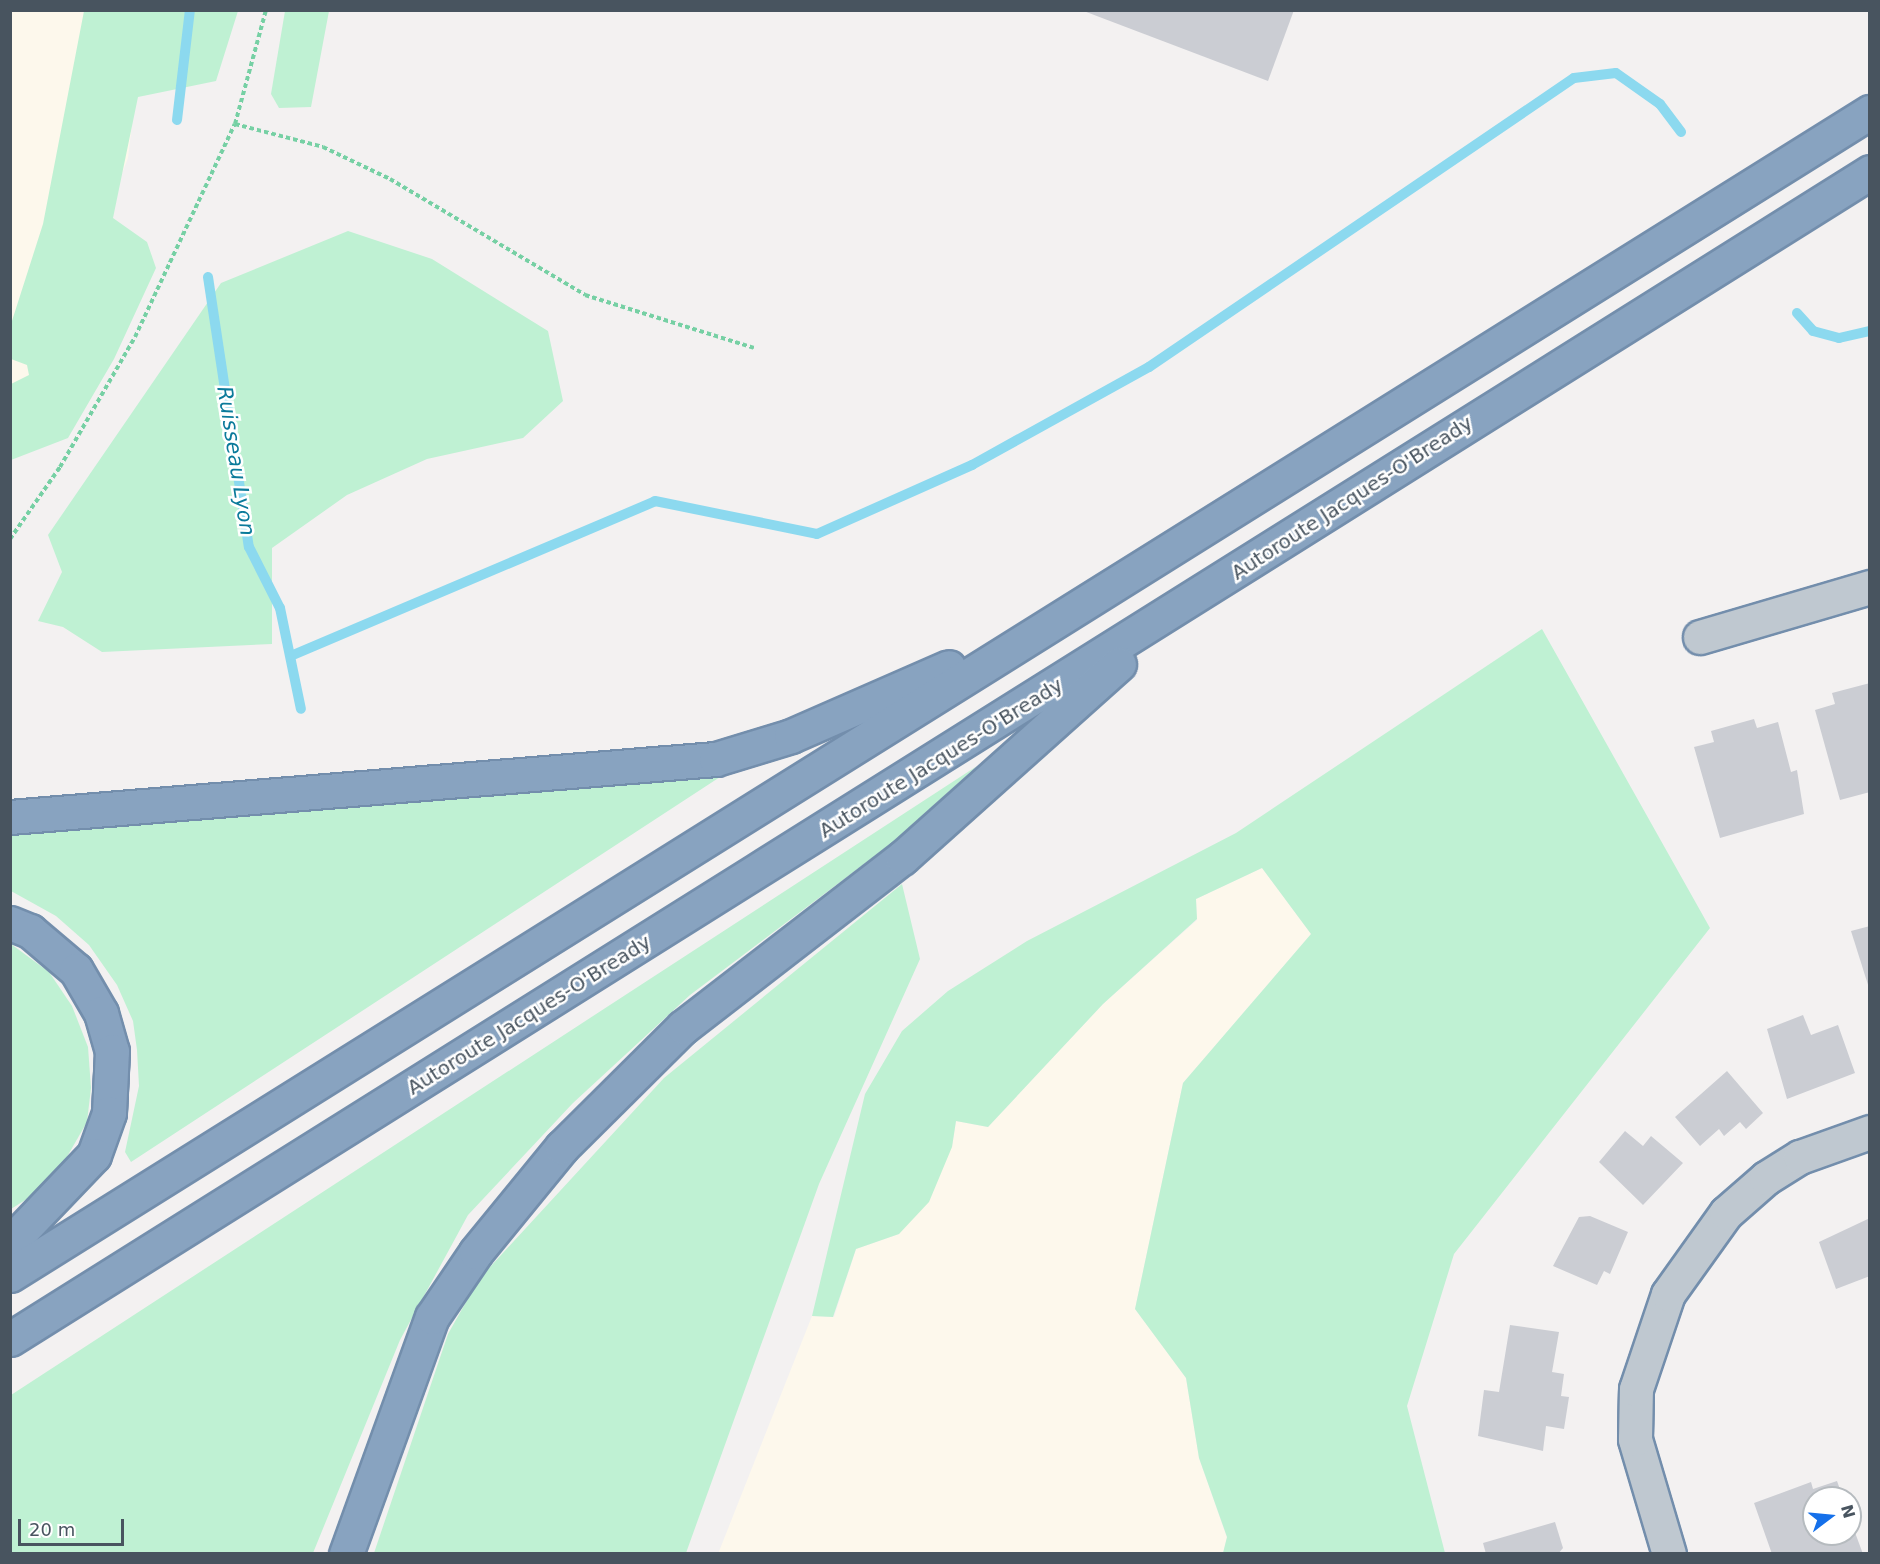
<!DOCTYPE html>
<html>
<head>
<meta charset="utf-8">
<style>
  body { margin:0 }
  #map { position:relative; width:1880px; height:1564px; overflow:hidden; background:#f3f1f1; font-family:"DejaVu Sans",sans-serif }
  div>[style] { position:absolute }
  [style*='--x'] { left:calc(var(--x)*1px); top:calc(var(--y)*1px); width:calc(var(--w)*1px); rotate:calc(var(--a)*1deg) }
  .commercial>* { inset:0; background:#fdf8ec }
  .green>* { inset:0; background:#bff1d3 }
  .stream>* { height:10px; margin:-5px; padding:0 5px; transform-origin:5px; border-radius:5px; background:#8cd9ef }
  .building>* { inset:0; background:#cbcdd3 }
  .path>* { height:4px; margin-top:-2px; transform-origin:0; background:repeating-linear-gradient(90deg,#76d0a4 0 4.5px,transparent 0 7.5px) }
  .roads { filter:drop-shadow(2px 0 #738eac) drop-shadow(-2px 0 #738eac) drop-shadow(0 2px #738eac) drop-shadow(0 -2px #738eac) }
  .minor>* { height:33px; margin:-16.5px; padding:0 16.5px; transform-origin:16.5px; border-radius:16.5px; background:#bfc8d0 }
  .highway>* { height:33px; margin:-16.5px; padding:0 16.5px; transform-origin:16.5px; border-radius:16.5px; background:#88a3c0 }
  span { translate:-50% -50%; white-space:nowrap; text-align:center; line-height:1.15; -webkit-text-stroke:5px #fff; paint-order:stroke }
  .street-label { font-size:20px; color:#48545f }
  .water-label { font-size:21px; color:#0a7a9a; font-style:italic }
  .frame { position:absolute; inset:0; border:12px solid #48545f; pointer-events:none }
  .north { position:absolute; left:1802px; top:1486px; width:60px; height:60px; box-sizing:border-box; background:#fff; border:2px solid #b6bbbf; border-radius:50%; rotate:74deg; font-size:16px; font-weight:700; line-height:24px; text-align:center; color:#48545f }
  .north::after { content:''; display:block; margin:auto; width:21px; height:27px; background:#1570ea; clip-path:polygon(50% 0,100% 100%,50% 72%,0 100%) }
  .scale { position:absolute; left:18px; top:1519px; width:106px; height:27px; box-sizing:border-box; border:3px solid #48545f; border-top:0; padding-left:8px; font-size:18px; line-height:21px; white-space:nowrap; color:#48545f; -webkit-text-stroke:4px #fff; paint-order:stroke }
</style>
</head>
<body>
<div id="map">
  <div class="commercial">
    <i style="clip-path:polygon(11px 11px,145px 11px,128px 158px,11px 452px)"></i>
    <i style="clip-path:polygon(1262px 868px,1311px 934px,1183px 1083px,1135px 1309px,1186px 1378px,1199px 1458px,1227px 1538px,1223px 1553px,718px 1554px,812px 1316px,834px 1317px,856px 1249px,899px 1234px,952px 1147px,956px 1121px,988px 1127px,1103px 1004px,1197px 920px,1196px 899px)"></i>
  </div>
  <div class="green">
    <i style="clip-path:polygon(84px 11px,238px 11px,216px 81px,138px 97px,113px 218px,147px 242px,156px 268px,114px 359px,68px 438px,11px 460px,11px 384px,29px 375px,27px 365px,11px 359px,11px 324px,43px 224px)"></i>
    <i style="clip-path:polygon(285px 11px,329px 11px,311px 107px,279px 108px,271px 94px)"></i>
    <i style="clip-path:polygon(348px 231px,432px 259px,548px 331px,563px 401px,523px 438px,427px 459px,347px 495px,272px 548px,272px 644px,102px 652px,63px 627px,38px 621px,62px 572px,48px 535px,221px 283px)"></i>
    <i style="clip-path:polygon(1542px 629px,1710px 928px,1454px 1254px,1407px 1406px,1445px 1553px,1223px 1553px,1227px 1537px,1199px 1458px,1186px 1378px,1135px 1309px,1183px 1083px,1311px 934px,1262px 868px,1196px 899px,1197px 919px,1103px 1004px,988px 1127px,956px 1121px,952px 1147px,929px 1202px,899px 1234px,856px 1249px,833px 1317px,812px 1316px,865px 1094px,902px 1031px,948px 991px,1027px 941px,1236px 833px)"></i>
    <i style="clip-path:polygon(977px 766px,892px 843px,690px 995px,573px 1103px,468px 1215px,400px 1340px,313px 1553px,11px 1553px,11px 1395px)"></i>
    <i style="clip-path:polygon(720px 777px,131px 1162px,125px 1152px,139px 1086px,137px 1050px,133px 1021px,117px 985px,89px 945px,56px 916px,11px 891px,11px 833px)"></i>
    <i style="clip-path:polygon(902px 884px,920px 959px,819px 1184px,686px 1553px,374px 1553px,448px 1334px,479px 1279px,664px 1078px)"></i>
    <i style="clip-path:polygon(11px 944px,49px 972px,72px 1006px,88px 1047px,91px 1088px,87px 1122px,64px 1162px,38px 1192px,11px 1209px)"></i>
  </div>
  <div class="stream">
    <i style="--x:177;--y:120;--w:111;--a:-83.3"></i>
    <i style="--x:208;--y:277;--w:273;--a:81.4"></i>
    <i style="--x:249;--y:547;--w:68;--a:63.1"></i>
    <i style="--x:280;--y:608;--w:103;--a:78.3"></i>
    <i style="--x:1797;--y:313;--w:24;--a:48"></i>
    <i style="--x:1813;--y:331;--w:27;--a:15"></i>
    <i style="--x:1839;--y:338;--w:32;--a:-13"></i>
    <i style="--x:293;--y:655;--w:393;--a:-23"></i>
    <i style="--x:655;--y:501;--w:165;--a:11.5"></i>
    <i style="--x:817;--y:534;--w:170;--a:-24"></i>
    <i style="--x:972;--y:465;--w:202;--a:-29"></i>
    <i style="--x:1149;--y:367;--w:514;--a:-34.22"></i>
    <i style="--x:1574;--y:78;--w:42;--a:-6.8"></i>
    <i style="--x:1616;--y:73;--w:54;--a:35.2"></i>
    <i style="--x:1660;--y:104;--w:35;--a:53"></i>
  </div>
  <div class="building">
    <i style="clip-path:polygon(1081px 10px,1294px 10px,1268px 81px)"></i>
    <i style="clip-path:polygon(1870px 683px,1870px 792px,1840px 800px,1815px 710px,1835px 704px,1832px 693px)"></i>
    <i style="clip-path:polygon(1754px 719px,1757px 728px,1778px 722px,1791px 772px,1797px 770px,1804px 814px,1720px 838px,1694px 747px,1714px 742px,1711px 731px)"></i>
    <i style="clip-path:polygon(1870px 926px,1870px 988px,1869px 988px,1851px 931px)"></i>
    <i style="clip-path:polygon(1803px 1015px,1811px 1035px,1838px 1025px,1855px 1073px,1787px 1099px,1767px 1029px)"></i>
    <i style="clip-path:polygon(1727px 1071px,1763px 1113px,1746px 1129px,1740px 1122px,1724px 1136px,1719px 1129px,1700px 1146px,1675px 1117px)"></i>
    <i style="clip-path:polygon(1625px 1131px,1643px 1146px,1651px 1136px,1683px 1163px,1643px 1205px,1599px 1162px)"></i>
    <i style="clip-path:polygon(1590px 1216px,1628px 1232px,1610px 1274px,1604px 1271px,1597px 1285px,1553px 1266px,1579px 1217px)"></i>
    <i style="clip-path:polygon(1870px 1218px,1870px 1276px,1836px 1289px,1819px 1242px)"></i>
    <i style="clip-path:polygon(1510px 1325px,1559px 1332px,1552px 1372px,1564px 1374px,1561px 1396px,1569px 1397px,1564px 1429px,1546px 1426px,1543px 1451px,1478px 1436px,1484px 1390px,1499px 1392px)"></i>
    <i style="clip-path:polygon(1837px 1481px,1843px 1498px,1814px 1498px,1814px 1534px,1850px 1534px,1850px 1519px,1863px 1554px,1772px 1554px,1754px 1503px,1811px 1482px,1813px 1489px)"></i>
    <i style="clip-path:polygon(1555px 1522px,1563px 1548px,1558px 1554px,1486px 1554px,1483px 1543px)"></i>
  </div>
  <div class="path">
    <i style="--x:235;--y:124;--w:91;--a:14.6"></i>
    <i style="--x:323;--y:147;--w:74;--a:25.5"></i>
    <i style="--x:390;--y:179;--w:227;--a:30.7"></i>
    <i style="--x:585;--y:295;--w:177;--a:17.4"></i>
    <i style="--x:10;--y:539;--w:88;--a:-55.2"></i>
    <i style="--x:60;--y:467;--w:150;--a:-60"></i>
    <i style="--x:135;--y:337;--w:235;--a:-64.9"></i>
    <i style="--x:235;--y:124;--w:118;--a:-74.8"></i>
  </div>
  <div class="roads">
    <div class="minor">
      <i style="--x:1700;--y:637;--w:177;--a:-16.4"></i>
      <i style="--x:1669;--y:1554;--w:120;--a:-106.5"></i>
      <i style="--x:1635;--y:1439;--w:50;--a:-88.9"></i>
      <i style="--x:1636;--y:1389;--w:100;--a:-71.4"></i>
      <i style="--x:1668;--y:1294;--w:100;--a:-54.4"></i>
      <i style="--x:1726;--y:1213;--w:53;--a:-41.2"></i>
      <i style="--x:1766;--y:1178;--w:40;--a:-32"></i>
      <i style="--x:1800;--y:1157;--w:74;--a:-19.7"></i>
    </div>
    <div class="highway">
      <i style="--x:10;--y:817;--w:708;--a:-4.7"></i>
      <i style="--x:716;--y:759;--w:78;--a:-17"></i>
      <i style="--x:791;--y:736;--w:172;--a:-23.6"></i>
      <i style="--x:10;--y:923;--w:22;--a:22"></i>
      <i style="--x:30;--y:931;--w:60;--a:40.3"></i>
      <i style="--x:76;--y:970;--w:50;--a:59.8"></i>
      <i style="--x:101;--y:1013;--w:40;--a:74"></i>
      <i style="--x:112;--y:1051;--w:62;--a:92.8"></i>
      <i style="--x:109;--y:1113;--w:45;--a:109.7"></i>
      <i style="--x:94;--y:1155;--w:122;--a:133.7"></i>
      <i style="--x:10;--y:1275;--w:2194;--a:-32.02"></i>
      <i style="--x:10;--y:1339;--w:2196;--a:-32.1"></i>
      <i style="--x:346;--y:1554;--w:252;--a:-70.1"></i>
      <i style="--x:432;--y:1317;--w:78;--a:-55.9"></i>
      <i style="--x:476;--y:1252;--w:136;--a:-50.7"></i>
      <i style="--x:562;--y:1147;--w:170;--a:-44.8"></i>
      <i style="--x:683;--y:1027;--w:277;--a:-37.7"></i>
      <i style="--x:902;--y:858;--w:291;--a:-41.8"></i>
    </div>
  </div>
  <div class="street-label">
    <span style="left:1352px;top:498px;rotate:-33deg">Autoroute Jacques-O'Bready</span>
    <span style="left:941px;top:758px;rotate:-32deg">Autoroute Jacques-O'Bready</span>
    <span style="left:529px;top:1015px;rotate:-32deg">Autoroute Jacques-O'Bready</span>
  </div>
  <div class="water-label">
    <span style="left:236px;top:461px;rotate:81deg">Ruisseau Lyon</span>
  </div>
  <div class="frame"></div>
  <div class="north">N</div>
  <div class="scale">20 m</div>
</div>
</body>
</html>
